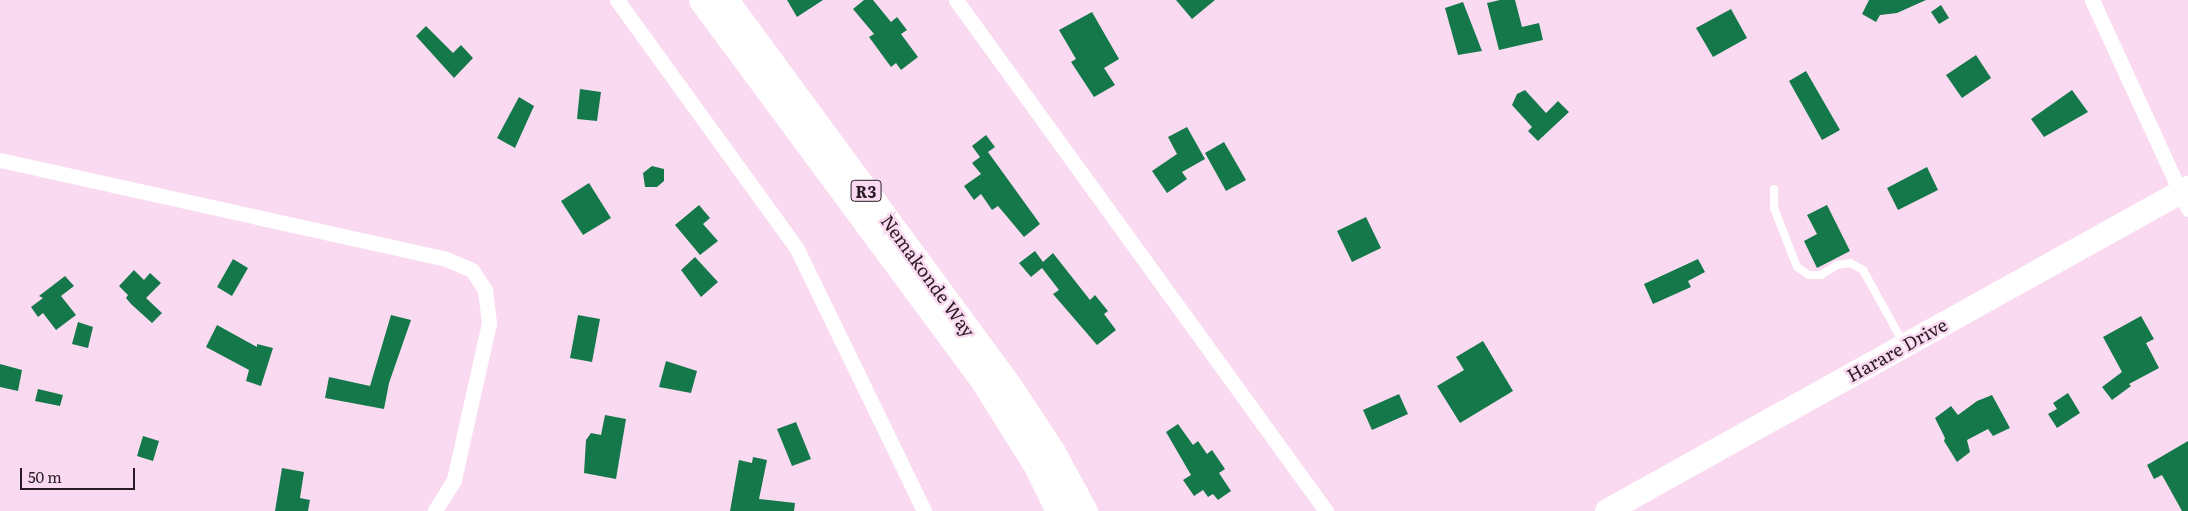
<!DOCTYPE html>
<html>
<head>
<meta charset="utf-8">
<style>
  body { margin:0 }
  #map { position:relative; width:2188px; height:511px; overflow:hidden; background:#fadaf0; font-family:Literata,serif }
  div>[style] { position:absolute }
  [style*='--x'] { left:calc(var(--x)*1px); top:calc(var(--y)*1px); width:calc(var(--w)*1px); rotate:calc(var(--a)*1deg) }
  .building>* { inset:0; background:#14784b }
  .service>* { height:8px; margin:-4px; padding:0 4px; transform-origin:4px; border-radius:4px; background:#fff }
  .minor>* { height:15px; margin:-7.5px; padding:0 7.5px; transform-origin:7.5px; border-radius:7.5px; background:#fff }
  .primary>* { height:24px; margin:-12px; padding:0 12px; transform-origin:12px; border-radius:12px; background:#fff }
  .trunk>* { height:25px; margin:-12.5px; padding:0 12.5px; transform-origin:12.5px; border-radius:12.5px; background:#fff }
  span { translate:-50% -50%; white-space:nowrap; text-align:center; line-height:1.15; -webkit-text-stroke:5px #fadaf0; paint-order:stroke }
  .shield-label span { padding:1px 4px; background:#fadaf0; border:1px solid; border-radius:4px; -webkit-text-stroke-width:0 }
  .shield-label { font-size:16px; color:#2a1b25; font-weight:700 }
  .street-label { font-size:18px; color:#2a1b25 }
  .scale { position:absolute; left:20px; top:468px; width:115px; height:22px; box-sizing:border-box; border:2px solid #2a1b25; border-top:0; padding-left:6px; font-size:15px; line-height:18px; white-space:nowrap; color:#2a1b25; -webkit-text-stroke:4px #fadaf0; paint-order:stroke }
</style>
</head>
<body>
<div id="map">
  <div class="building">
    <i style="clip-path:polygon(787px 0,823px 0,797px 17px)"></i>
    <i style="clip-path:polygon(864px 0,873px 0,891px 22px,897px 17px,907px 30px,901px 34px,918px 57px,901px 70px,896px 63px,891px 67px,869px 37px,874px 34px,853px 9px)"></i>
    <i style="clip-path:polygon(1176px 0,1215px 0,1192px 19px)"></i>
    <i style="clip-path:polygon(1500px 0,1515px 0,1522px 27px,1539px 23px,1543px 40px,1499px 50px,1487px 3px)"></i>
    <i style="clip-path:polygon(1869px 0,1926px 0,1897px 13px,1880px 15px,1876px 22px,1862px 14px)"></i>
    <i style="clip-path:polygon(1463px 2px,1482px 51px,1458px 55px,1445px 8px)"></i>
    <i style="clip-path:polygon(1941px 5px,1949px 18px,1939px 24px,1931px 12px)"></i>
    <i style="clip-path:polygon(1731px 9px,1747px 38px,1713px 57px,1696px 28px)"></i>
    <i style="clip-path:polygon(1092px 12px,1119px 59px,1104px 68px,1115px 85px,1094px 97px,1071px 62px,1076px 59px,1059px 30px)"></i>
    <i style="clip-path:polygon(426px 26px,453px 53px,461px 45px,473px 58px,454px 78px,416px 36px)"></i>
    <i style="clip-path:polygon(1976px 55px,1991px 78px,1962px 98px,1946px 75px)"></i>
    <i style="clip-path:polygon(1806px 71px,1840px 130px,1822px 140px,1789px 81px)"></i>
    <i style="clip-path:polygon(580px 89px,601px 92px,597px 121px,577px 119px)"></i>
    <i style="clip-path:polygon(1525px 90px,1546px 113px,1558px 101px,1569px 112px,1538px 141px,1528px 131px,1532px 127px,1512px 105px,1517px 94px)"></i>
    <i style="clip-path:polygon(2072px 90px,2088px 112px,2044px 137px,2031px 119px)"></i>
    <i style="clip-path:polygon(519px 97px,534px 106px,515px 148px,497px 138px)"></i>
    <i style="clip-path:polygon(1187px 127px,1205px 159px,1182px 172px,1187px 179px,1167px 193px,1152px 171px,1177px 154px,1168px 137px)"></i>
    <i style="clip-path:polygon(986px 135px,995px 147px,988px 152px,1040px 224px,1024px 237px,998px 206px,992px 210px,981px 194px,974px 200px,964px 186px,981px 174px,972px 163px,980px 157px,972px 146px)"></i>
    <i style="clip-path:polygon(1224px 142px,1246px 180px,1226px 191px,1205px 153px)"></i>
    <i style="clip-path:polygon(652px 166px,664px 169px,664px 181px,657px 187px,645px 187px,643px 173px)"></i>
    <i style="clip-path:polygon(1927px 167px,1938px 190px,1898px 210px,1887px 188px)"></i>
    <i style="clip-path:polygon(589px 183px,611px 218px,583px 235px,561px 201px)"></i>
    <i style="clip-path:polygon(699px 205px,710px 218px,703px 224px,718px 241px,700px 255px,675px 225px)"></i>
    <i style="clip-path:polygon(1827px 205px,1850px 251px,1817px 268px,1804px 241px,1817px 234px,1807px 215px)"></i>
    <i style="clip-path:polygon(1366px 217px,1381px 248px,1352px 262px,1337px 231px)"></i>
    <i style="clip-path:polygon(1035px 251px,1043px 262px,1053px 253px,1090px 300px,1095px 295px,1108px 311px,1104px 314px,1116px 330px,1097px 345px,1053px 294px,1059px 290px,1042px 268px,1031px 277px,1019px 263px)"></i>
    <i style="clip-path:polygon(695px 257px,718px 282px,701px 297px,681px 270px)"></i>
    <i style="clip-path:polygon(233px 259px,248px 268px,232px 296px,217px 287px)"></i>
    <i style="clip-path:polygon(1698px 259px,1705px 272px,1688px 281px,1691px 287px,1653px 304px,1644px 284px)"></i>
    <i style="clip-path:polygon(134px 270px,144px 280px,150px 273px,161px 283px,146px 298px,162px 313px,152px 323px,131px 304px,126px 298px,128px 295px,119px 286px)"></i>
    <i style="clip-path:polygon(65px 276px,74px 286px,61px 296px,76px 315px,56px 330px,43px 313px,38px 317px,31px 307px,43px 298px,39px 296px)"></i>
    <i style="clip-path:polygon(391px 315px,411px 320px,389px 383px,384px 409px,325px 398px,329px 377px,370px 386px)"></i>
    <i style="clip-path:polygon(578px 315px,600px 319px,592px 362px,570px 358px)"></i>
    <i style="clip-path:polygon(2141px 316px,2154px 339px,2146px 343px,2159px 368px,2129px 384px,2131px 386px,2112px 400px,2102px 387px,2122px 372px,2103px 337px)"></i>
    <i style="clip-path:polygon(78px 322px,93px 327px,88px 348px,72px 344px)"></i>
    <i style="clip-path:polygon(217px 325px,257px 347px,257px 344px,273px 348px,261px 386px,246px 381px,249px 370px,206px 347px)"></i>
    <i style="clip-path:polygon(1483px 341px,1513px 391px,1460px 423px,1437px 386px,1464px 370px,1456px 357px)"></i>
    <i style="clip-path:polygon(666px 361px,697px 371px,691px 393px,659px 387px)"></i>
    <i style="clip-path:polygon(0 364px,22px 370px,18px 391px,0 387px)"></i>
    <i style="clip-path:polygon(38px 389px,63px 395px,60px 406px,35px 401px)"></i>
    <i style="clip-path:polygon(2068px 393px,2080px 413px,2057px 428px,2048px 414px,2057px 409px,2053px 403px)"></i>
    <i style="clip-path:polygon(1399px 394px,1408px 414px,1372px 430px,1363px 410px)"></i>
    <i style="clip-path:polygon(1992px 395px,2010px 428px,1993px 436px,1988px 429px,1967px 440px,1970px 452px,1957px 462px,1944px 441px,1945px 438px,1935px 418px,1951px 406px,1958px 415px,1977px 401px)"></i>
    <i style="clip-path:polygon(605px 415px,626px 419px,616px 479px,584px 473px,586px 440px,591px 433px,601px 435px)"></i>
    <i style="clip-path:polygon(796px 422px,811px 459px,792px 466px,777px 429px)"></i>
    <i style="clip-path:polygon(1178px 424px,1193px 445px,1198px 441px,1207px 454px,1212px 450px,1225px 469px,1219px 473px,1231px 491px,1218px 500px,1213px 494px,1208px 497px,1203px 490px,1194px 496px,1183px 480px,1191px 475px,1166px 432px)"></i>
    <i style="clip-path:polygon(143px 436px,159px 441px,153px 461px,137px 456px)"></i>
    <i style="clip-path:polygon(2188px 441px,2188px 511px,2182px 511px,2162px 475px,2154px 479px,2147px 465px)"></i>
    <i style="clip-path:polygon(753px 457px,767px 460px,759px 499px,795px 503px,794px 511px,730px 511px,739px 460px,752px 463px)"></i>
    <i style="clip-path:polygon(282px 468px,304px 472px,300px 498px,310px 500px,308px 511px,275px 511px)"></i>
  </div>
  <div class="service">
    <i style="--x:1774;--y:189;--w:19;--a:90"></i>
    <i style="--x:1774;--y:208;--w:63;--a:68.7"></i>
    <i style="--x:1797;--y:267;--w:14;--a:34"></i>
    <i style="--x:1809;--y:275;--w:12;--a:0"></i>
    <i style="--x:1821;--y:275;--w:19;--a:-32"></i>
    <i style="--x:1837;--y:265;--w:13;--a:-9"></i>
    <i style="--x:1850;--y:263;--w:15;--a:28"></i>
    <i style="--x:1863;--y:270;--w:85;--a:61"></i>
  </div>
  <div class="minor">
    <i style="--x:617;--y:0;--w:305;--a:54.1"></i>
    <i style="--x:796;--y:247;--w:293;--a:64.1"></i>
    <i style="--x:956;--y:0;--w:631;--a:54.09"></i>
    <i style="--x:2092;--y:0;--w:230;--a:65.3"></i>
    <i style="--x:0;--y:160;--w:457;--a:12.5"></i>
    <i style="--x:446;--y:259;--w:28;--a:23"></i>
    <i style="--x:472;--y:270;--w:24;--a:57"></i>
    <i style="--x:485;--y:290;--w:33;--a:83"></i>
    <i style="--x:489;--y:323;--w:161;--a:102.6"></i>
    <i style="--x:454;--y:480;--w:36;--a:122"></i>
  </div>
  <div class="primary">
    <i style="--x:1607;--y:511;--w:665;--a:-29.07"></i>
  </div>
  <div class="trunk">
    <i style="--x:701;--y:0;--w:470;--a:53.5"></i>
    <i style="--x:981;--y:378;--w:102;--a:57.9"></i>
    <i style="--x:1035;--y:464;--w:52;--a:63.9"></i>
    <i style="--x:726;--y:0;--w:474;--a:53.7"></i>
    <i style="--x:1007;--y:382;--w:84;--a:56.7"></i>
    <i style="--x:1053;--y:452;--w:67;--a:61.5"></i>
  </div>
  <div class="shield-label">
    <span style="left:866px;top:191px">R3</span>
  </div>
  <div class="street-label">
    <span style="left:928px;top:276px;rotate:54deg">Nemakonde Way</span>
    <span style="left:1897px;top:350px;rotate:-29deg">Harare Drive</span>
  </div>
  <div class="scale">50 m</div>
</div>
</body>
</html>
